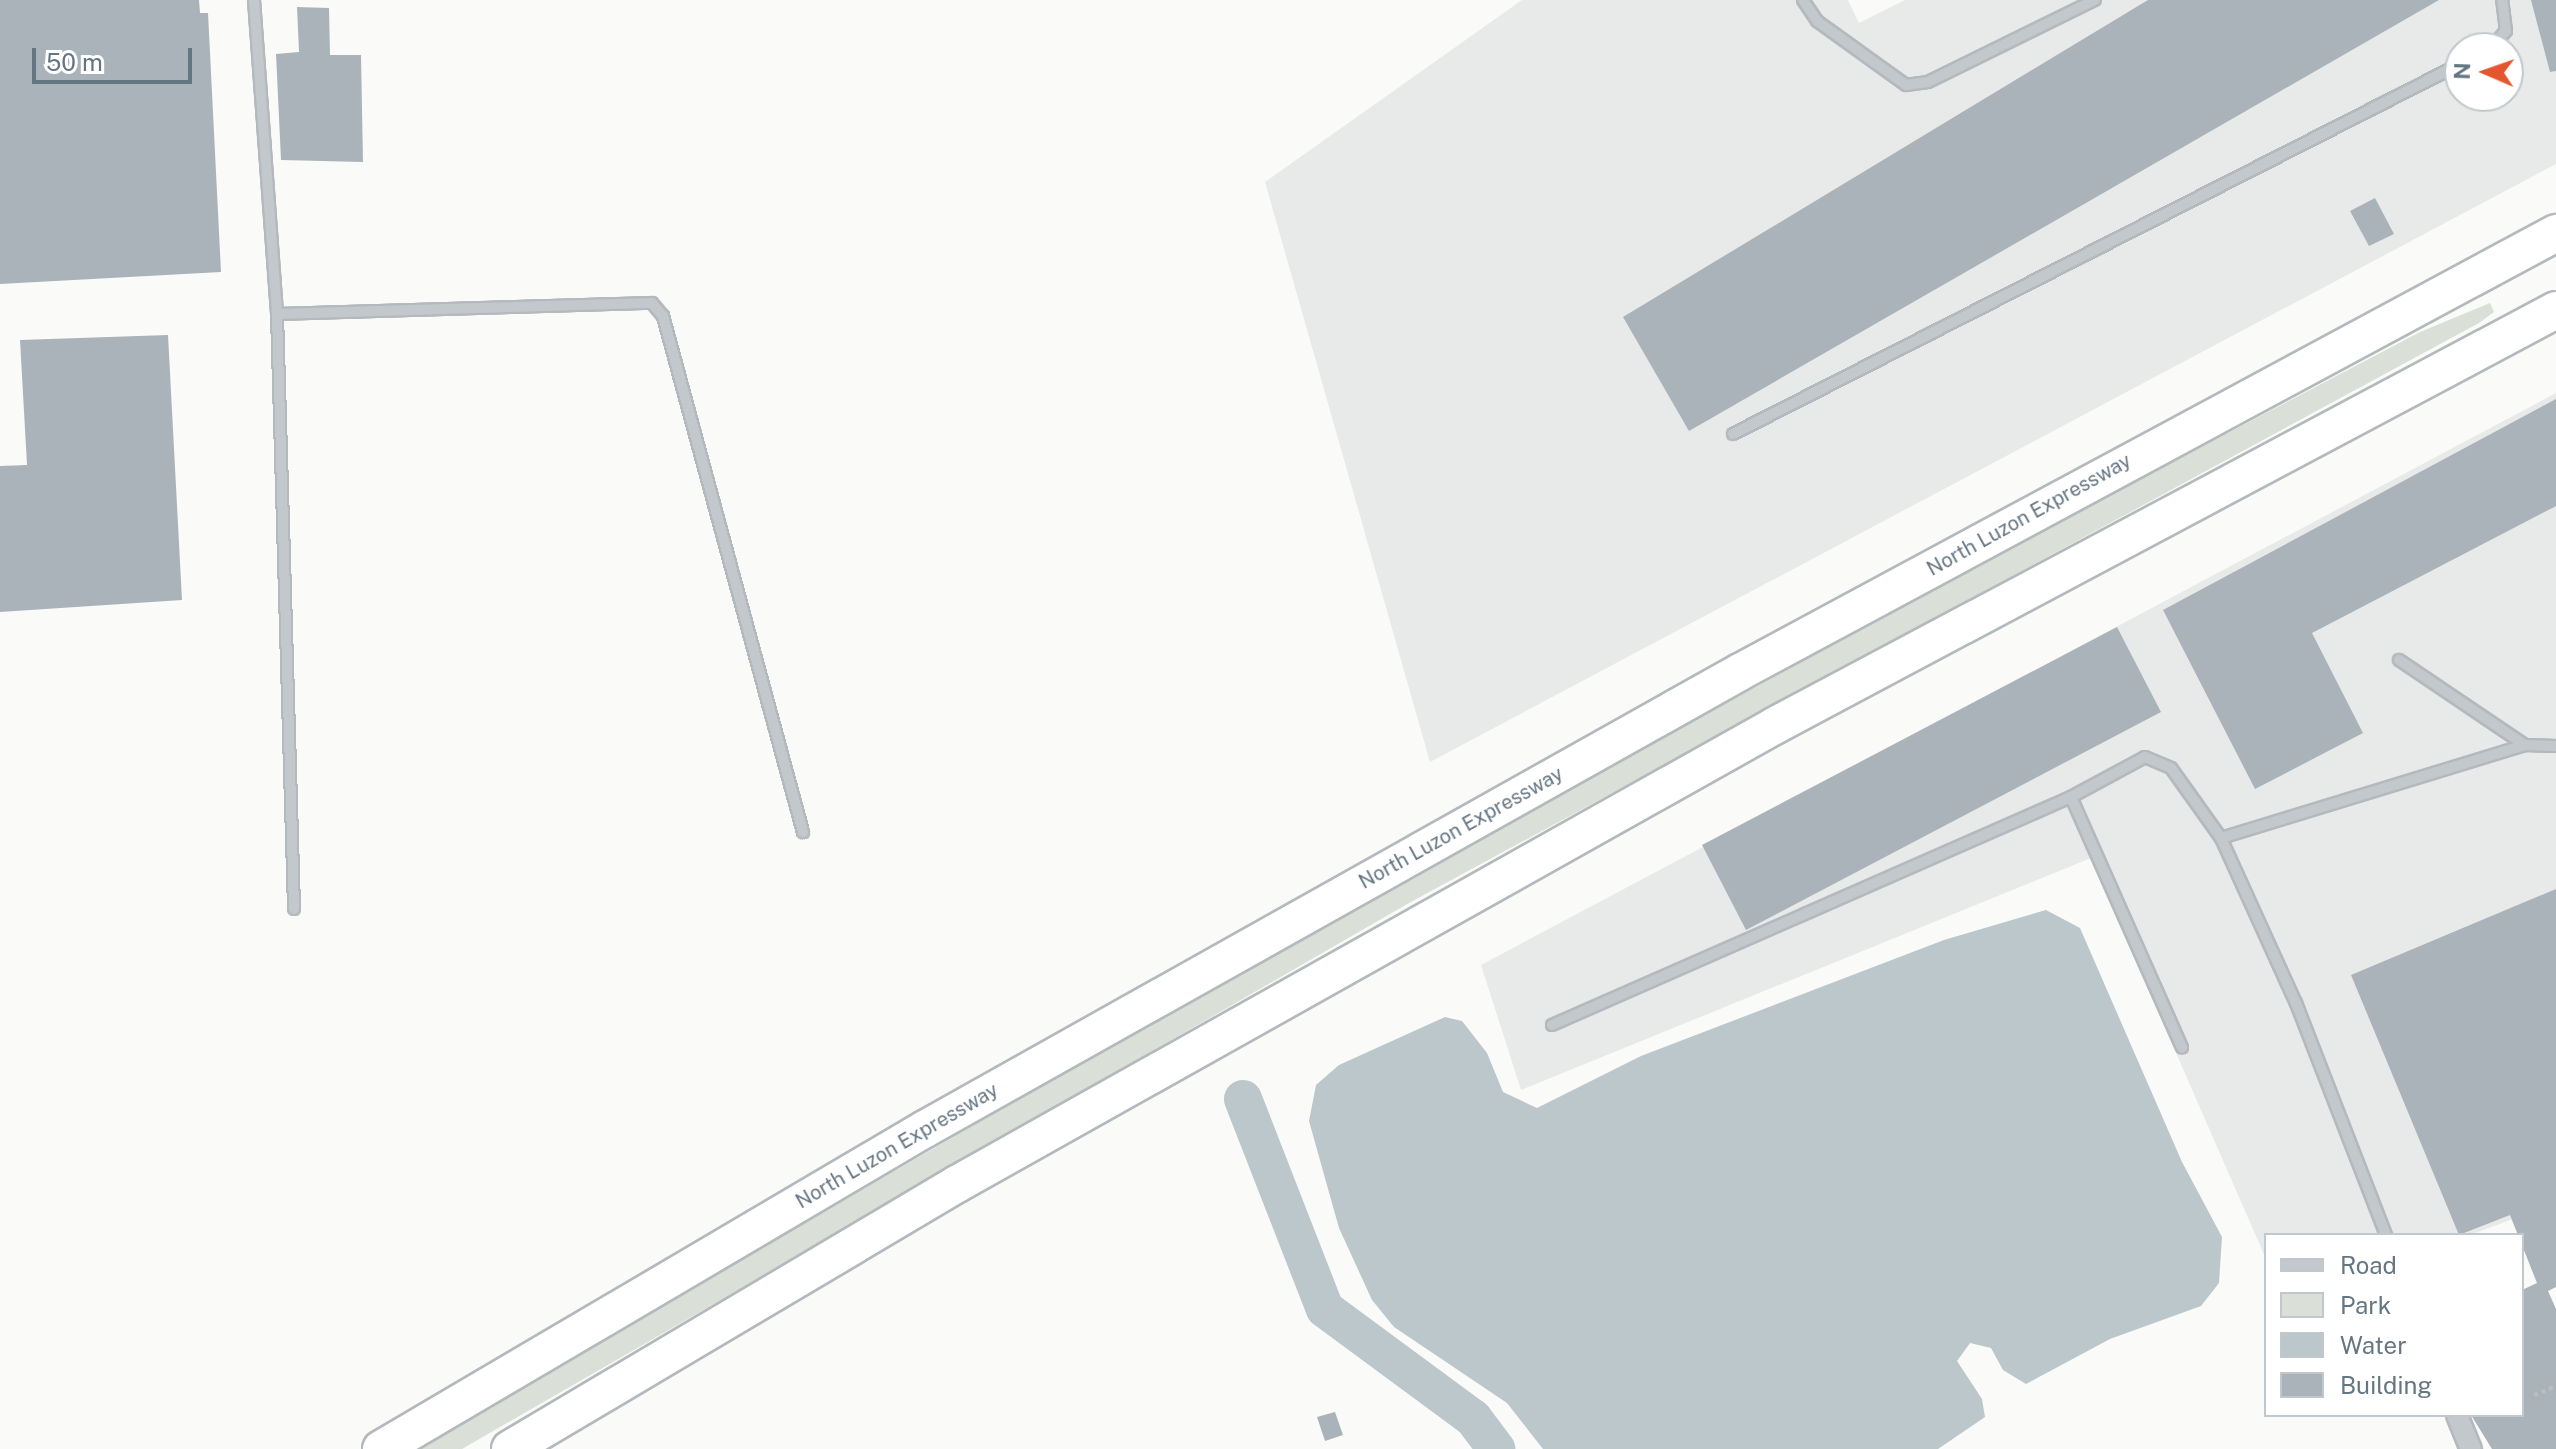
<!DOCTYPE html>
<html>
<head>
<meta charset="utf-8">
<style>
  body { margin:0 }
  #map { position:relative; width:2556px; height:1449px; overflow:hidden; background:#fafaf8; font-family:"Public Sans",sans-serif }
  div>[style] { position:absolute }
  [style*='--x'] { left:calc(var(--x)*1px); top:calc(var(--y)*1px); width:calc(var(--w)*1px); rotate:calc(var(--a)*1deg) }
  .built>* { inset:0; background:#e8e9e9 }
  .green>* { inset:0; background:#dadfd7 }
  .water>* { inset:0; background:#bbc7cb }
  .river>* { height:38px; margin:-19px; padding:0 19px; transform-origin:19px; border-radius:19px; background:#bbc7cb }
  .building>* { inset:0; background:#aab3b9 }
  .path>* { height:4px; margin-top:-2px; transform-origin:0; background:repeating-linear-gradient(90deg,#bbbfc2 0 4px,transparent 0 8px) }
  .roads { filter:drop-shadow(2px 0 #b4b9bd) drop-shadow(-2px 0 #b4b9bd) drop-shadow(0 2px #b4b9bd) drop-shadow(0 -2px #b4b9bd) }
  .service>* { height:10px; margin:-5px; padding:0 5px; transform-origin:5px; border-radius:5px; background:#c3c8cc }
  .minor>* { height:20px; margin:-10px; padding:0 10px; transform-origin:10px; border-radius:10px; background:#c3c8cc }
  .motorway>* { height:36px; margin:-18px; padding:0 18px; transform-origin:18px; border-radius:18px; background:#fff }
  span { translate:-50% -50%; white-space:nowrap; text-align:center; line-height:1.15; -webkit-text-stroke:8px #fff; paint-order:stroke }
  .street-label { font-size:20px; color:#657683 }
  .legend { position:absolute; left:2264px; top:1233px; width:260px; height:184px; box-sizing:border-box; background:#fff; border:2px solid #c1c8cd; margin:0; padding:10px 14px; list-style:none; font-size:24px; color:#657683 }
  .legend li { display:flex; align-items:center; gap:16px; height:40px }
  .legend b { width:40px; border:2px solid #c1c8cd }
  .north { position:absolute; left:2444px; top:32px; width:80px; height:80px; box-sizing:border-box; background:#fff; border:2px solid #c1c8cd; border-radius:50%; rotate:272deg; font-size:22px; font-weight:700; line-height:32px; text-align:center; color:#657683 }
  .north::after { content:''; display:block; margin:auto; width:28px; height:36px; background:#e4572e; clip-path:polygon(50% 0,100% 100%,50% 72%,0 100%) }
  .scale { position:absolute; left:32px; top:48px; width:160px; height:36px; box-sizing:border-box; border:4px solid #657683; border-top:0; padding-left:10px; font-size:24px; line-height:28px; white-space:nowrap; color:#657683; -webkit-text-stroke:6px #fff; paint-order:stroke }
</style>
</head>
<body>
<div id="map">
  <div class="built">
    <i style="clip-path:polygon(evenodd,1522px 0,1848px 0,1859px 23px,1905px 0,2556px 0,2556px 164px,1430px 762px,1265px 182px,1522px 0,2460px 48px,2508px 48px,2508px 96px,2460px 96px,2460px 48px)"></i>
    <i style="clip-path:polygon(2556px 393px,2556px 1203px,2470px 1235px,2266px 1235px,2266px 1259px,2091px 858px,1521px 1090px,1481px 965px)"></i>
  </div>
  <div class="green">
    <i style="clip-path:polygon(2490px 303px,2494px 312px,2479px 323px,1409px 903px,462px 1449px,415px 1449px,1119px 1041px,1639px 751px,2032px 536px,2420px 332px)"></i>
  </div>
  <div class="water">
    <i style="clip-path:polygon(2046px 910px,2080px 928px,2182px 1162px,2222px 1237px,2219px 1283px,2201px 1306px,2110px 1339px,2026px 1384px,2003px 1370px,1991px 1348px,1970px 1343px,1957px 1361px,1982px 1399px,1985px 1417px,1938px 1449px,1543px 1449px,1507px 1403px,1394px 1327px,1372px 1300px,1339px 1228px,1309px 1121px,1316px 1085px,1339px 1065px,1445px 1017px,1462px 1021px,1487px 1053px,1503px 1092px,1537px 1108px,1641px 1056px,1944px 940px)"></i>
  </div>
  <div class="river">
    <i style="--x:1243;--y:1099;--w:225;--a:68.7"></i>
    <i style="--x:1325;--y:1309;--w:184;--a:36.4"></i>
    <i style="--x:1473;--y:1418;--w:39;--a:53"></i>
  </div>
  <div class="building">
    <i style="clip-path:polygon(0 0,199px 0,200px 13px,208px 13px,221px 272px,0 284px)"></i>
    <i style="clip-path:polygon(2148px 0,2439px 0,1689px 431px,1623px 317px)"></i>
    <i style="clip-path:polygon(2531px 0,2556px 0,2556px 71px,2550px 72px)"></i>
    <i style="clip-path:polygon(297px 7px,329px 8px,330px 55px,361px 55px,363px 162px,281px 160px,276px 54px,299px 52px)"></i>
    <i style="clip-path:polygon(2375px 198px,2394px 234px,2369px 246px,2350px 211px)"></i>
    <i style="clip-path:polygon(168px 335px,182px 600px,0 612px,0 466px,27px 465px,20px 340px)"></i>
    <i style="clip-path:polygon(2556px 399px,2556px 506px,2312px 633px,2363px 733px,2255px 789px,2163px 610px)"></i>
    <i style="clip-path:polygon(2117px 627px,2161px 712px,1746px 930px,1702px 845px)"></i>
    <i style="clip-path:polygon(2556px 889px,2556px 1287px,2548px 1291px,2556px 1309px,2556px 1449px,2492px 1449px,2471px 1415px,2522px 1415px,2522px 1290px,2537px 1283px,2510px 1215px,2459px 1235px,2351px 975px)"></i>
    <i style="clip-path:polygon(1335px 1412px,1343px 1435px,1325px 1441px,1317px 1417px)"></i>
  </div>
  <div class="path">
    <i style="--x:2534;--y:1395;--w:24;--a:-22"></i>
  </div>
  <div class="roads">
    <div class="service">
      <i style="--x:254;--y:0;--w:315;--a:85.8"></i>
      <i style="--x:277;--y:314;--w:595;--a:88.36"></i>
      <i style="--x:1803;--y:0;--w:25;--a:56"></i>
      <i style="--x:1817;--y:21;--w:110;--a:35.7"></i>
      <i style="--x:1906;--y:85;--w:22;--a:-8"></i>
      <i style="--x:1928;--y:82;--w:186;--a:-26.2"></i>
      <i style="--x:2491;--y:48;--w:23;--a:-49"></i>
      <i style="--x:2506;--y:31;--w:31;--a:-97"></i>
      <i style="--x:277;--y:314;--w:375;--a:-1.7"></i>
      <i style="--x:652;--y:303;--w:17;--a:50"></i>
      <i style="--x:663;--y:316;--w:535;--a:74.82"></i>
      <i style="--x:1733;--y:434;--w:816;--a:-26.97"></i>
      <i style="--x:2399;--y:660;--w:152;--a:34"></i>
      <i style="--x:2071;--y:797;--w:274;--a:66.1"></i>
      <i style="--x:2221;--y:838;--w:181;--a:65.6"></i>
      <i style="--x:2296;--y:1003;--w:249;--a:68.8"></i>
      <i style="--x:1552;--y:1025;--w:567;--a:-23.72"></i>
      <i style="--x:2071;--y:797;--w:84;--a:-28.4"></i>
      <i style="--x:2145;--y:757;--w:28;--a:23"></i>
      <i style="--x:2171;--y:768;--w:86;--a:54.5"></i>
      <i style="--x:2221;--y:838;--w:318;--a:-17"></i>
      <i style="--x:2525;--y:745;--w:31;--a:2"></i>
    </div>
    <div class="minor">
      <i style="--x:2457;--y:1415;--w:37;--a:68"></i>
    </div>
    <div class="motorway">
      <i style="--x:381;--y:1449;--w:631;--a:-30.47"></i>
      <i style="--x:925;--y:1129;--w:934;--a:-29.28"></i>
      <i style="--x:1740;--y:672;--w:927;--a:-28.28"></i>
      <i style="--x:510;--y:1449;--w:520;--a:-30.66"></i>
      <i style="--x:957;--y:1184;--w:937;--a:-29.27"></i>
      <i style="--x:1774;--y:726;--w:886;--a:-28.01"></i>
    </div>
  </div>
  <div class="street-label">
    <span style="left:2029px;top:515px;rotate:-29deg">North Luzon Expressway</span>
    <span style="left:1461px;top:828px;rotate:-29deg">North Luzon Expressway</span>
    <span style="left:897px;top:1146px;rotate:-30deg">North Luzon Expressway</span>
  </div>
  <ul class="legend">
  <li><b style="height:10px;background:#c3c8cc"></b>Road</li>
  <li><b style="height:22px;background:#dadfd7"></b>Park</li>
  <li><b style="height:22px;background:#bbc7cb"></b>Water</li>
  <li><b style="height:22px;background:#aab3b9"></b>Building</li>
  </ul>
  <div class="north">N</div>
  <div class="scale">50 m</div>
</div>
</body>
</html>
